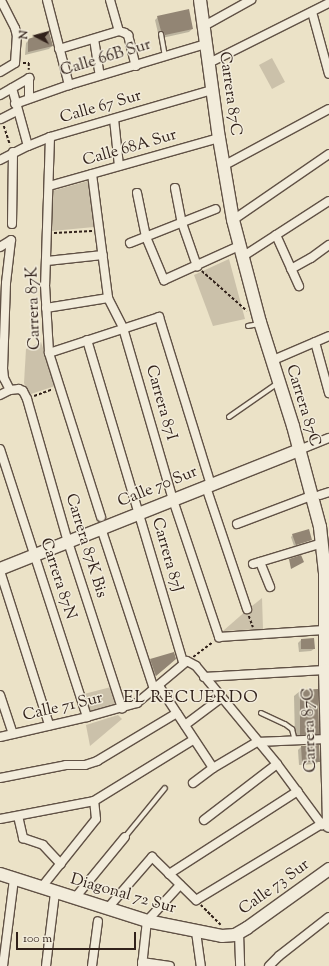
<!DOCTYPE html>
<html>
<head>
<meta charset="utf-8">
<style>
  body { margin:0 }
  #map { position:relative; width:329px; height:966px; overflow:hidden; background:#ebe2c7; font-family:"Sorts Mill Goudy",serif }
  div>[style] { position:absolute }
  [style*='--x'] { left:calc(var(--x)*1px); top:calc(var(--y)*1px); width:calc(var(--w)*1px); rotate:calc(var(--a)*1deg) }
  .green>* { inset:0; background:#cbc1aa }
  .shadow>* { inset:0; background:#0003 }
  .building>* { inset:0; background:#928574 }
  .path>* { height:1.5px; margin-top:-0.75px; transform-origin:0; background:repeating-linear-gradient(90deg,#31211a 0 3px,transparent 0 5px) }
  .roads { filter:drop-shadow(1px 0 #605145) drop-shadow(-1px 0 #605145) drop-shadow(0 1px #605145) drop-shadow(0 -1px #605145) }
  .lane>* { height:4px; margin:-2px; padding:0 2px; transform-origin:2px; border-radius:2px; background:#f2ecdb }
  .street>* { height:8px; margin:-4px; padding:0 4px; transform-origin:4px; border-radius:4px; background:#f2ecdb }
  .secondary>* { height:12px; margin:-6px; padding:0 6px; transform-origin:6px; border-radius:6px; background:#f2ecdb }
  span { translate:-50% -50%; white-space:nowrap; text-align:center; line-height:1.15; -webkit-text-stroke:3px #f2ecdb; paint-order:stroke }
  .street-label { font-size:16px; color:#31211a }
  .neighbourhood-label { font-size:17px; color:#31211a; letter-spacing:1px }
  .north { position:absolute; left:16px; top:16px; width:40px; height:40px; -webkit-text-stroke:3px #f2ecdb; paint-order:stroke; rotate:276deg; font-size:11px; font-weight:700; line-height:16px; text-align:center; color:#31211a }
  .north::after { content:''; display:block; margin:auto; width:14px; height:18px; background:#31211a; clip-path:polygon(50% 0,100% 100%,50% 72%,0 100%) }
  .scale { position:absolute; left:16px; top:932px; width:120px; height:18px; box-sizing:border-box; border:2px solid #31211a; border-top:0; padding-left:5px; font-size:12px; line-height:14px; white-space:nowrap; color:#31211a; -webkit-text-stroke:3px #f2ecdb; paint-order:stroke }
</style>
</head>
<body>
<div id="map">
  <div class="green">
    <i style="clip-path:polygon(272px 58px,285px 82px,272px 89px,259px 65px)"></i>
    <i style="clip-path:polygon(88px 181px,94px 227px,52px 231px,52px 191px)"></i>
    <i style="clip-path:polygon(229px 259px,245px 319px,213px 326px,194px 275px)"></i>
    <i style="clip-path:polygon(41px 342px,55px 386px,28px 395px,24px 383px,26px 349px)"></i>
    <i style="clip-path:polygon(262px 598px,263px 629px,223px 631px,247px 610px)"></i>
    <i style="clip-path:polygon(111px 687px,117px 705px,90px 713px,84px 694px)"></i>
    <i style="clip-path:polygon(118px 715px,122px 719px,90px 746px,86px 725px)"></i>
  </div>
  <div class="shadow">
    <i style="clip-path:polygon(158px 17px,192px 29px,189px 32px,162px 38px,161px 34px,158px 33px,155px 20px)"></i>
    <i style="clip-path:polygon(29px 40px,52px 46px,49px 49px,25px 55px,26px 43px)"></i>
    <i style="clip-path:polygon(293px 535px,311px 540px,294px 546px,291px 537px)"></i>
    <i style="clip-path:polygon(301px 640px,314px 649px,311px 651px,299px 652px,298px 643px)"></i>
    <i style="clip-path:polygon(150px 660px,171px 663px,152px 679px,147px 664px)"></i>
    <i style="clip-path:polygon(300px 691px,318px 733px,312px 739px,295px 740px,294px 696px)"></i>
    <i style="clip-path:polygon(301px 747px,319px 761px,316px 764px,299px 765px,298px 750px)"></i>
  </div>
  <div class="building">
    <i style="clip-path:polygon(189px 9px,193px 29px,165px 35px,163px 31px,161px 31px,157px 16px)"></i>
    <i style="clip-path:polygon(49px 32px,53px 46px,28px 52px,28px 39px)"></i>
    <i style="clip-path:polygon(309px 529px,312px 540px,296px 545px,292px 534px)"></i>
    <i style="clip-path:polygon(301px 555px,304px 562px,291px 569px,289px 559px)"></i>
    <i style="clip-path:polygon(314px 638px,315px 649px,301px 649px,301px 639px)"></i>
    <i style="clip-path:polygon(174px 652px,176px 659px,156px 676px,150px 659px)"></i>
    <i style="clip-path:polygon(318px 689px,319px 734px,300px 735px,300px 690px)"></i>
    <i style="clip-path:polygon(319px 745px,320px 762px,302px 762px,301px 746px)"></i>
  </div>
  <div class="path">
    <i style="--x:23;--y:63;--w:6;--a:0"></i>
    <i style="--x:29;--y:63;--w:7;--a:90"></i>
    <i style="--x:4;--y:126;--w:20;--a:72"></i>
    <i style="--x:54;--y:233;--w:38;--a:-3"></i>
    <i style="--x:202;--y:271;--w:60;--a:41.6"></i>
    <i style="--x:34;--y:396;--w:20;--a:-20"></i>
    <i style="--x:249;--y:616;--w:12;--a:70"></i>
    <i style="--x:193;--y:657;--w:25;--a:-37"></i>
    <i style="--x:201;--y:905;--w:28;--a:45"></i>
  </div>
  <div class="roads">
    <div class="lane">
      <i style="--x:161;--y:34;--w:22;--a:80"></i>
      <i style="--x:248;--y:326;--w:11;--a:-10"></i>
      <i style="--x:229;--y:417;--w:60;--a:-34.8"></i>
      <i style="--x:261;--y:713;--w:26;--a:25"></i>
      <i style="--x:285;--y:724;--w:9;--a:36"></i>
      <i style="--x:292;--y:729;--w:12;--a:76"></i>
      <i style="--x:125;--y:837;--w:63;--a:-50.8"></i>
    </div>
    <div class="street">
      <i style="--x:47;--y:0;--w:88;--a:75.5"></i>
      <i style="--x:110;--y:0;--w:32;--a:74"></i>
      <i style="--x:312;--y:12;--w:64;--a:74.7"></i>
      <i style="--x:204;--y:26;--w:54;--a:-29"></i>
      <i style="--x:94;--y:39;--w:36;--a:81"></i>
      <i style="--x:59;--y:49;--w:63;--a:-16.7"></i>
      <i style="--x:119;--y:31;--w:6;--a:18"></i>
      <i style="--x:125;--y:33;--w:4;--a:34"></i>
      <i style="--x:128;--y:35;--w:32;--a:76"></i>
      <i style="--x:209;--y:63;--w:134;--a:-26.6"></i>
      <i style="--x:0;--y:72;--w:17;--a:-31"></i>
      <i style="--x:15;--y:63;--w:27;--a:-86"></i>
      <i style="--x:17;--y:36;--w:8;--a:-104"></i>
      <i style="--x:15;--y:28;--w:31;--a:-117"></i>
      <i style="--x:12;--y:88;--w:60;--a:74.6"></i>
      <i style="--x:0;--y:95;--w:34;--a:-30"></i>
      <i style="--x:29;--y:78;--w:19;--a:90"></i>
      <i style="--x:15;--y:104;--w:57;--a:-19.4"></i>
      <i style="--x:69;--y:85;--w:143;--a:-16.7"></i>
      <i style="--x:1;--y:119;--w:18;--a:-27"></i>
      <i style="--x:114;--y:119;--w:47;--a:83.9"></i>
      <i style="--x:50;--y:137;--w:148;--a:91.9"></i>
      <i style="--x:45;--y:285;--w:68;--a:86.6"></i>
      <i style="--x:49;--y:353;--w:172;--a:72.4"></i>
      <i style="--x:0;--y:160;--w:31;--a:-27"></i>
      <i style="--x:28;--y:146;--w:24;--a:-22"></i>
      <i style="--x:50;--y:137;--w:169;--a:-16.2"></i>
      <i style="--x:223;--y:166;--w:120;--a:-28.3"></i>
      <i style="--x:92;--y:174;--w:125;--a:82.6"></i>
      <i style="--x:108;--y:298;--w:34;--a:63"></i>
      <i style="--x:123;--y:328;--w:179;--a:73.8"></i>
      <i style="--x:173;--y:500;--w:145;--a:71.4"></i>
      <i style="--x:219;--y:637;--w:105;--a:-3.8"></i>
      <i style="--x:49;--y:186;--w:177;--a:-15.8"></i>
      <i style="--x:175;--y:188;--w:36;--a:79"></i>
      <i style="--x:182;--y:223;--w:46;--a:70.8"></i>
      <i style="--x:137;--y:193;--w:45;--a:78.4"></i>
      <i style="--x:146;--y:237;--w:47;--a:67.3"></i>
      <i style="--x:164;--y:280;--w:82;--a:-24.4"></i>
      <i style="--x:233;--y:220;--w:116;--a:-34.5"></i>
      <i style="--x:12;--y:224;--w:72;--a:-89.2"></i>
      <i style="--x:276;--y:235;--w:56;--a:65.7"></i>
      <i style="--x:130;--y:243;--w:92;--a:-21.6"></i>
      <i style="--x:0;--y:247;--w:13;--a:-32"></i>
      <i style="--x:242;--y:257;--w:103;--a:-32.8"></i>
      <i style="--x:47;--y:261;--w:56;--a:-6.1"></i>
      <i style="--x:291;--y:269;--w:23;--a:-29"></i>
      <i style="--x:311;--y:258;--w:22;--a:-36"></i>
      <i style="--x:46;--y:308;--w:63;--a:-9.2"></i>
      <i style="--x:87;--y:340;--w:337;--a:73.4"></i>
      <i style="--x:315;--y:342;--w:53;--a:74.6"></i>
      <i style="--x:49;--y:353;--w:116;--a:-18.1"></i>
      <i style="--x:159;--y:317;--w:176;--a:72.8"></i>
      <i style="--x:271;--y:361;--w:63;--a:-23.3"></i>
      <i style="--x:10;--y:390;--w:13;--a:-117"></i>
      <i style="--x:4;--y:378;--w:9;--a:-96"></i>
      <i style="--x:3;--y:369;--w:86;--a:-88"></i>
      <i style="--x:6;--y:283;--w:43;--a:-83.4"></i>
      <i style="--x:0;--y:395;--w:11;--a:-27"></i>
      <i style="--x:10;--y:390;--w:9;--a:-6"></i>
      <i style="--x:19;--y:389;--w:4;--a:27"></i>
      <i style="--x:23;--y:391;--w:9;--a:63"></i>
      <i style="--x:27;--y:399;--w:149;--a:74"></i>
      <i style="--x:68;--y:542;--w:175;--a:72"></i>
      <i style="--x:0;--y:449;--w:282;--a:72"></i>
      <i style="--x:299;--y:450;--w:32;--a:-22"></i>
      <i style="--x:206;--y:487;--w:129;--a:71.4"></i>
      <i style="--x:320;--y:495;--w:9;--a:-18"></i>
      <i style="--x:237;--y:524;--w:79;--a:-20.7"></i>
      <i style="--x:101;--y:528;--w:169;--a:71.8"></i>
      <i style="--x:260;--y:562;--w:27;--a:68"></i>
      <i style="--x:253;--y:564;--w:72;--a:-16.9"></i>
      <i style="--x:0;--y:571;--w:162;--a:72.3"></i>
      <i style="--x:204;--y:677;--w:121;--a:-3.3"></i>
      <i style="--x:159;--y:686;--w:98;--a:56.6"></i>
      <i style="--x:0;--y:695;--w:41;--a:71.6"></i>
      <i style="--x:185;--y:725;--w:45;--a:-36.9"></i>
      <i style="--x:0;--y:737;--w:89;--a:-12.9"></i>
      <i style="--x:87;--y:717;--w:52;--a:-15.6"></i>
      <i style="--x:137;--y:703;--w:65;--a:-40"></i>
      <i style="--x:187;--y:661;--w:10;--a:29"></i>
      <i style="--x:196;--y:666;--w:127;--a:50.4"></i>
      <i style="--x:277;--y:764;--w:76;--a:53.6"></i>
      <i style="--x:0;--y:778;--w:67;--a:-11.1"></i>
      <i style="--x:66;--y:765;--w:19;--a:0"></i>
      <i style="--x:85;--y:765;--w:13;--a:-18"></i>
      <i style="--x:97;--y:761;--w:93;--a:-31"></i>
      <i style="--x:193;--y:783;--w:25;--a:-37"></i>
      <i style="--x:213;--y:768;--w:51;--a:-30.6"></i>
      <i style="--x:257;--y:742;--w:70;--a:-2.5"></i>
      <i style="--x:18;--y:816;--w:23;--a:77"></i>
      <i style="--x:23;--y:838;--w:21;--a:19"></i>
      <i style="--x:43;--y:845;--w:26;--a:47"></i>
      <i style="--x:0;--y:819;--w:96;--a:-10.8"></i>
      <i style="--x:94;--y:801;--w:116;--a:-31.6"></i>
      <i style="--x:204;--y:820;--w:92;--a:-37.5"></i>
      <i style="--x:169;--y:874;--w:153;--a:-32.8"></i>
      <i style="--x:41;--y:888;--w:88;--a:-51.4"></i>
      <i style="--x:96;--y:819;--w:18;--a:-96"></i>
      <i style="--x:74;--y:899;--w:80;--a:-50.6"></i>
      <i style="--x:107;--y:909;--w:69;--a:-49.1"></i>
      <i style="--x:152;--y:857;--w:62;--a:44.3"></i>
      <i style="--x:196;--y:900;--w:151;--a:-31.2"></i>
      <i style="--x:196;--y:932;--w:34;--a:82"></i>
      <i style="--x:239;--y:933;--w:33;--a:88"></i>
      <i style="--x:142;--y:962;--w:28;--a:8"></i>
      <i style="--x:3;--y:966;--w:88;--a:-82.8"></i>
      <i style="--x:46;--y:966;--w:74;--a:-83"></i>
      <i style="--x:92;--y:966;--w:45;--a:-82.4"></i>
      <i style="--x:142;--y:966;--w:45;--a:-83.7"></i>
      <i style="--x:147;--y:921;--w:49;--a:-47.5"></i>
      <i style="--x:269;--y:966;--w:14;--a:-45"></i>
      <i style="--x:279;--y:956;--w:63;--a:-38"></i>
    </div>
    <div class="secondary">
      <i style="--x:200;--y:0;--w:139;--a:82.2"></i>
      <i style="--x:219;--y:138;--w:83;--a:80.3"></i>
      <i style="--x:233;--y:220;--w:106;--a:75.2"></i>
      <i style="--x:260;--y:322;--w:109;--a:72.4"></i>
      <i style="--x:293;--y:426;--w:105;--a:75"></i>
      <i style="--x:320;--y:527;--w:46;--a:83.8"></i>
      <i style="--x:325;--y:573;--w:97;--a:90"></i>
      <i style="--x:325;--y:670;--w:156;--a:88.5"></i>
      <i style="--x:0;--y:569;--w:322;--a:-21.7"></i>
      <i style="--x:0;--y:874;--w:154;--a:17.7"></i>
      <i style="--x:147;--y:921;--w:76;--a:11.3"></i>
      <i style="--x:222;--y:936;--w:13;--a:-4"></i>
      <i style="--x:235;--y:935;--w:14;--a:-30"></i>
      <i style="--x:247;--y:928;--w:101;--a:-35.7"></i>
    </div>
  </div>
  <div class="street-label">
    <span style="left:106px;top:59px;rotate:-17deg">Calle 66B Sur</span>
    <span style="left:229px;top:94px;rotate:82deg">Carrera 87C</span>
    <span style="left:101px;top:108px;rotate:-16deg">Calle 67 Sur</span>
    <span style="left:130px;top:149px;rotate:-16deg">Calle 68A Sur</span>
    <span style="left:35px;top:308px;rotate:-92deg">Carrera 87K</span>
    <span style="left:160px;top:403px;rotate:74deg">Carrera 87I</span>
    <span style="left:302px;top:406px;rotate:73deg">Carrera 87C</span>
    <span style="left:158px;top:488px;rotate:-22deg">Calle 70 Sur</span>
    <span style="left:85px;top:546px;rotate:73deg">Carrera 87K Bis</span>
    <span style="left:166px;top:555px;rotate:74deg">Carrera 87J</span>
    <span style="left:57px;top:579px;rotate:72deg">Carrera 87N</span>
    <span style="left:63px;top:708px;rotate:-13deg">Calle 71 Sur</span>
    <span style="left:311px;top:730px;rotate:-92deg">Carrera 87C</span>
    <span style="left:275px;top:888px;rotate:-36deg">Calle 73 Sur</span>
    <span style="left:123px;top:895px;rotate:16deg">Diagonal 72 Sur</span>
  </div>
  <div class="neighbourhood-label">
    <span style="left:191px;top:699px">EL RECUERDO</span>
  </div>
  <div class="north">N</div>
  <div class="scale">100 m</div>
</div>
</body>
</html>
